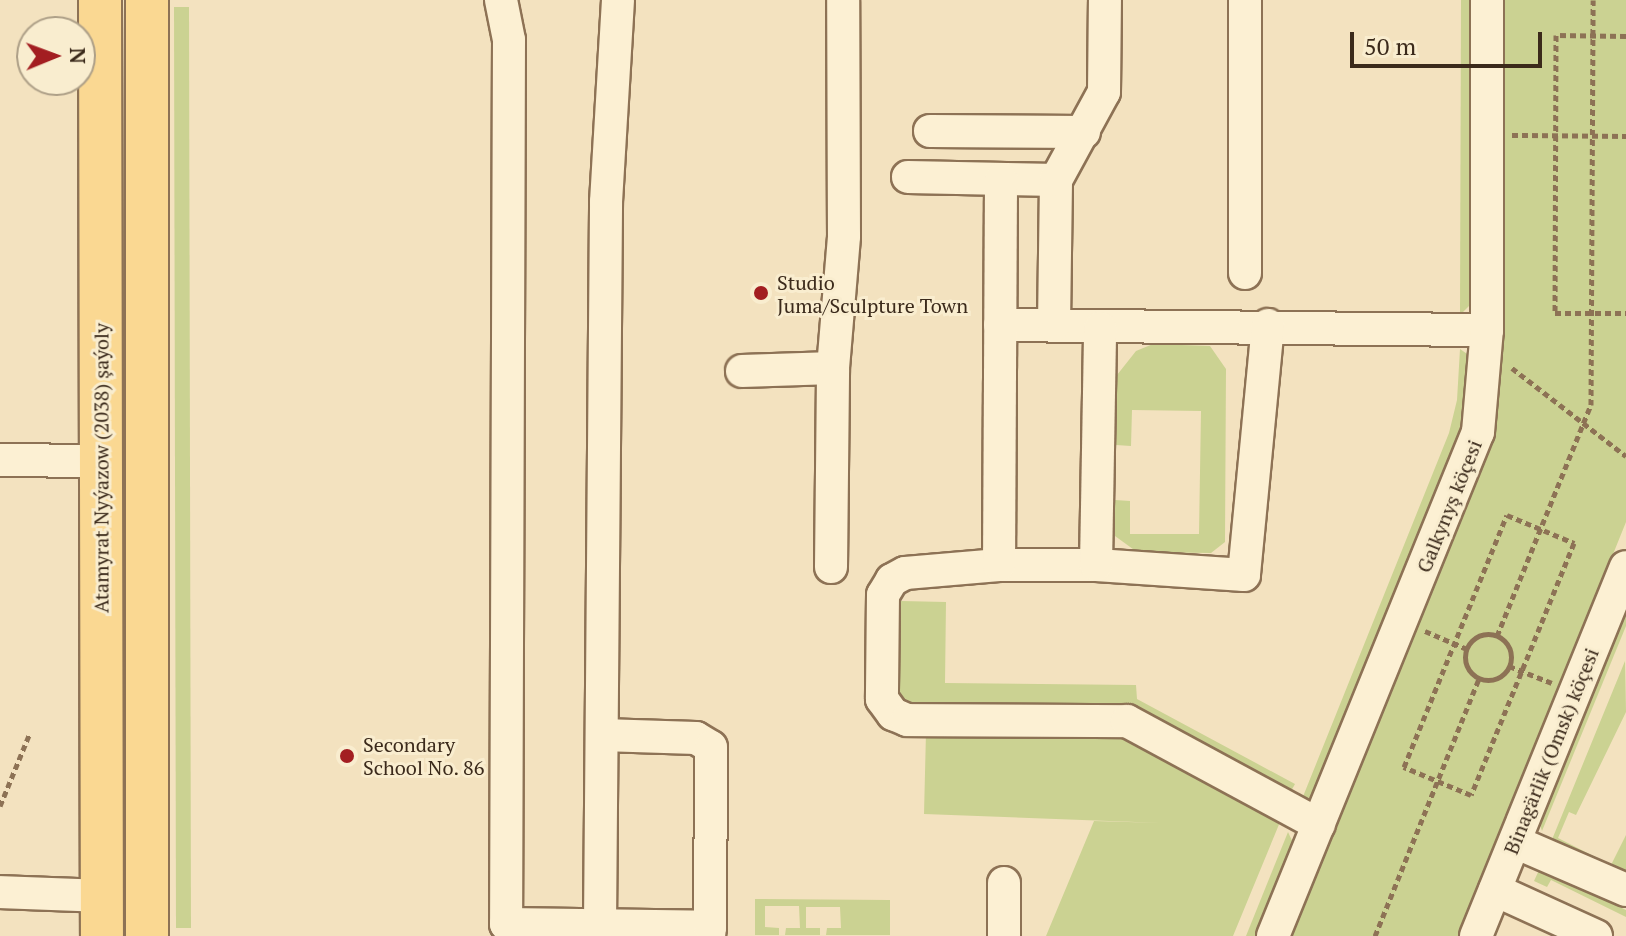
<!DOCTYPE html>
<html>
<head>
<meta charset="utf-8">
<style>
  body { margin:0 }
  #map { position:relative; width:1626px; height:936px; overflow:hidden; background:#f3e2bf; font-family:"PT Serif",serif }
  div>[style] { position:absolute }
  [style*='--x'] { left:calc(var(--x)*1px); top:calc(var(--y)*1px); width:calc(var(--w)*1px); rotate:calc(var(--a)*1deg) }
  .green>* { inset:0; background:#cbd292 }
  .path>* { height:5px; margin-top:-2.5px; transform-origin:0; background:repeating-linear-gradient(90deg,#8d7255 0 6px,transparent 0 10px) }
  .path>.ring { margin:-2.5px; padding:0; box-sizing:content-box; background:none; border:5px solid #8d7255; border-radius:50% }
  .roads { filter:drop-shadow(2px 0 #8d7255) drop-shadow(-2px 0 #8d7255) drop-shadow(0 2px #8d7255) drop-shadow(0 -2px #8d7255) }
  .minor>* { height:32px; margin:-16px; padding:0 16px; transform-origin:16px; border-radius:16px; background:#fcf0d3 }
  .major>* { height:42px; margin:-21px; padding:0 21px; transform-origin:21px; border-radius:21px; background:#fad892 }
  .dots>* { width:22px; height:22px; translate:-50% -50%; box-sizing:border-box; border:4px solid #f9edcf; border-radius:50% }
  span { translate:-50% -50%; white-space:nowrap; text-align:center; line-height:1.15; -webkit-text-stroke:6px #f9edcf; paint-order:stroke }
  .poi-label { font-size:20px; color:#3b2a1b }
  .left { translate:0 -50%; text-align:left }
  .street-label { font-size:20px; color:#3b2a1b }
  .north { position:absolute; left:16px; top:16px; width:80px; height:80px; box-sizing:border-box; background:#f9edcf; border:2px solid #ad9f87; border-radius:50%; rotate:89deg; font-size:22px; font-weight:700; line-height:32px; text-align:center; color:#3b2a1b }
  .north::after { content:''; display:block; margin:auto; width:28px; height:36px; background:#a31e21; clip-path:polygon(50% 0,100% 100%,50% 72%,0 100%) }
  .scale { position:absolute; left:1350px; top:32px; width:192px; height:36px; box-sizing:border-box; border:4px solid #3b2a1b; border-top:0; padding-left:10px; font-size:24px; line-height:28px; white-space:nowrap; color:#3b2a1b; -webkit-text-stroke:6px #f9edcf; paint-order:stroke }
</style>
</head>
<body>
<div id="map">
  <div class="green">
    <i style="clip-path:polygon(1461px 0,1473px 0,1471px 304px,1460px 315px)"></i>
    <i style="clip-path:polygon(1501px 0,1626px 0,1626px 522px,1459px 936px,1289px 936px,1492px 428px,1500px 368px)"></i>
    <i style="clip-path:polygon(174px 7px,189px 7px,191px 928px,176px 928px)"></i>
    <i style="clip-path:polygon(1153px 344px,1210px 346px,1226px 369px,1225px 542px,1211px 553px,1137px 552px,1115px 536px,1115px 500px,1130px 501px,1130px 534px,1199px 534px,1201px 411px,1132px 410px,1131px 446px,1116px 445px,1117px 375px,1136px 351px)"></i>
    <i style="clip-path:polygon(1460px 349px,1470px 356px,1460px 437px,1313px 797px,1302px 799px,1449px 433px,1457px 400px)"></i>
    <i style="clip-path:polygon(901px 601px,946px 602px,945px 683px,1136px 685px,1137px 699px,1295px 784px,1290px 793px,1128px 706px,911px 704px,898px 700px,897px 604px)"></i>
    <i style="clip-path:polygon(1626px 601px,1626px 626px,1542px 831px,1539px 822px)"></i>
    <i style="clip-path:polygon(1625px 661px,1626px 712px,1576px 815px,1569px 812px,1558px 838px,1611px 865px,1626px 835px,1626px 873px,1551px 842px)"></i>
    <i style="clip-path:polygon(926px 732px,1127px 738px,1280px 822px,1233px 936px,1046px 936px,1094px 821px,1162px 823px,924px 814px)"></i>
    <i style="clip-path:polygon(1288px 832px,1295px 847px,1258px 936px,1246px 936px)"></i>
    <i style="clip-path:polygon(1540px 868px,1626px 910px,1626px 917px,1551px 880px,1547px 887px,1534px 881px)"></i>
    <i style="clip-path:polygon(755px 899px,890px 900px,890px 935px,826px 935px,827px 928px,841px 928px,840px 907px,806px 907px,806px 928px,820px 928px,820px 935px,785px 935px,786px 928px,800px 928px,799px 906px,765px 906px,765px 927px,779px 928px,779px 935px,755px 935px)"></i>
  </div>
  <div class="path">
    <i style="--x:1626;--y:36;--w:70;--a:-179.2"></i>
    <i style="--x:1556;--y:35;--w:278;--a:90.2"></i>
    <i style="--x:1555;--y:313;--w:71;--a:0"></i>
    <i style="--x:1512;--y:135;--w:114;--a:0.5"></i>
    <i style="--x:1512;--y:368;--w:144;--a:37.7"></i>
    <i style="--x:1507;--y:515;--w:73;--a:22.7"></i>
    <i style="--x:1574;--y:543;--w:272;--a:112.2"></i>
    <i style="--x:1471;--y:795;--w:73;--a:-157.3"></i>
    <i style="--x:1404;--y:767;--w:272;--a:-67.8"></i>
    <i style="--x:1425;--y:631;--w:46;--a:23.2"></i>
    <i class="ring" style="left:1465px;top:634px;width:41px;height:41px"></i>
    <i style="--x:1497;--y:636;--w:249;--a:-67.9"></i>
    <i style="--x:1591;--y:405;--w:405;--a:-89.7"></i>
    <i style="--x:1509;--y:666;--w:46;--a:21.6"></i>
    <i style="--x:0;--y:806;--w:79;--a:-67.7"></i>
    <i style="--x:1375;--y:936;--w:277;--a:-68"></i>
  </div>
  <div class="roads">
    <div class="minor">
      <i style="--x:501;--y:0;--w:41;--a:78.7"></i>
      <i style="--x:509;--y:40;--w:884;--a:90.19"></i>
      <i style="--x:506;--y:924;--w:204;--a:0.8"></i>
      <i style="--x:710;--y:927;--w:9;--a:96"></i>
      <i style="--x:930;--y:131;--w:154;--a:0.4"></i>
      <i style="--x:908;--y:177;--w:148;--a:1.2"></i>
      <i style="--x:1245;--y:273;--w:273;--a:-90"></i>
      <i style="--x:1000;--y:325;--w:487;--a:0.6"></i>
      <i style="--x:1054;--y:325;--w:145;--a:-89.2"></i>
      <i style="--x:1056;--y:180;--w:100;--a:-61.4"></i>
      <i style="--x:1104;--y:92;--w:92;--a:-89.4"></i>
      <i style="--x:1268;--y:325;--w:251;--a:95.5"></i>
      <i style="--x:1244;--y:575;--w:148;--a:-176.1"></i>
      <i style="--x:1096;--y:565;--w:97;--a:180"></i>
      <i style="--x:999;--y:565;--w:94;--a:175.1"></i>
      <i style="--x:905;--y:573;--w:15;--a:152"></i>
      <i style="--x:892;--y:580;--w:17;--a:121"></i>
      <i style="--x:883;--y:595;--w:104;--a:90.6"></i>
      <i style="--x:882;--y:699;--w:19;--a:54"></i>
      <i style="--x:893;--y:714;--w:15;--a:23"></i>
      <i style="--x:907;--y:720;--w:220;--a:0.3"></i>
      <i style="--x:1127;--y:721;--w:218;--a:28.4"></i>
      <i style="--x:742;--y:371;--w:91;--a:-1.9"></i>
      <i style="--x:0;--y:460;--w:101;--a:0.6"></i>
      <i style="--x:999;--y:565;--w:386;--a:-89.7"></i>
      <i style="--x:1096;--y:565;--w:237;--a:-89"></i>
      <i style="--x:831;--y:567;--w:199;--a:-89.4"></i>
      <i style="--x:833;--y:368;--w:132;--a:-85.2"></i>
      <i style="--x:844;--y:236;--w:236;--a:-90.2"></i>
      <i style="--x:602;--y:735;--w:94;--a:1.8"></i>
      <i style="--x:696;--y:738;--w:17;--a:31"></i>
      <i style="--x:711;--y:747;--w:180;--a:90.3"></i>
      <i style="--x:1515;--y:842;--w:121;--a:23.4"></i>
      <i style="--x:1004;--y:883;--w:53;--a:90"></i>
      <i style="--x:1495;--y:890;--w:111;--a:24.5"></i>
      <i style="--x:0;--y:892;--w:102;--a:2.2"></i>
      <i style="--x:600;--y:925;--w:723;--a:-89.52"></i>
      <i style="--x:606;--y:202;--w:202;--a:-86.6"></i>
      <i style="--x:1273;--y:936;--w:544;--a:-67.87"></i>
      <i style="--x:1478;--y:432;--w:102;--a:-85"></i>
      <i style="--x:1487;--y:330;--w:330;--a:-90"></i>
      <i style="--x:1476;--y:936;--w:398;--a:-67.9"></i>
    </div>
    <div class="major">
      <i style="--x:100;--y:0;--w:936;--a:89.88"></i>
      <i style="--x:147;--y:936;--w:936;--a:-90"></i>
    </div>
  </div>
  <div class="dots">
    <i style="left:761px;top:293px;background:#a31e21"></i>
    <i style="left:347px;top:756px;background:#a31e21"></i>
  </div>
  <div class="poi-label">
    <span class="left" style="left:777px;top:294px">Studio<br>Juma/Sculpture Town</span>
    <span class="left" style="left:363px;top:756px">Secondary<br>School No. 86</span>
  </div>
  <div class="street-label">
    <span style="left:101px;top:468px;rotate:-90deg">Atamyrat Nyýazow (2038) şaýoly</span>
    <span style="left:1449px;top:506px;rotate:-68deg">Galkynyş köçesi</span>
    <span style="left:1551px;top:751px;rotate:-68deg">Binagärlik (Omsk) köçesi</span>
  </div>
  <div class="north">N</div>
  <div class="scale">50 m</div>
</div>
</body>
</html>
